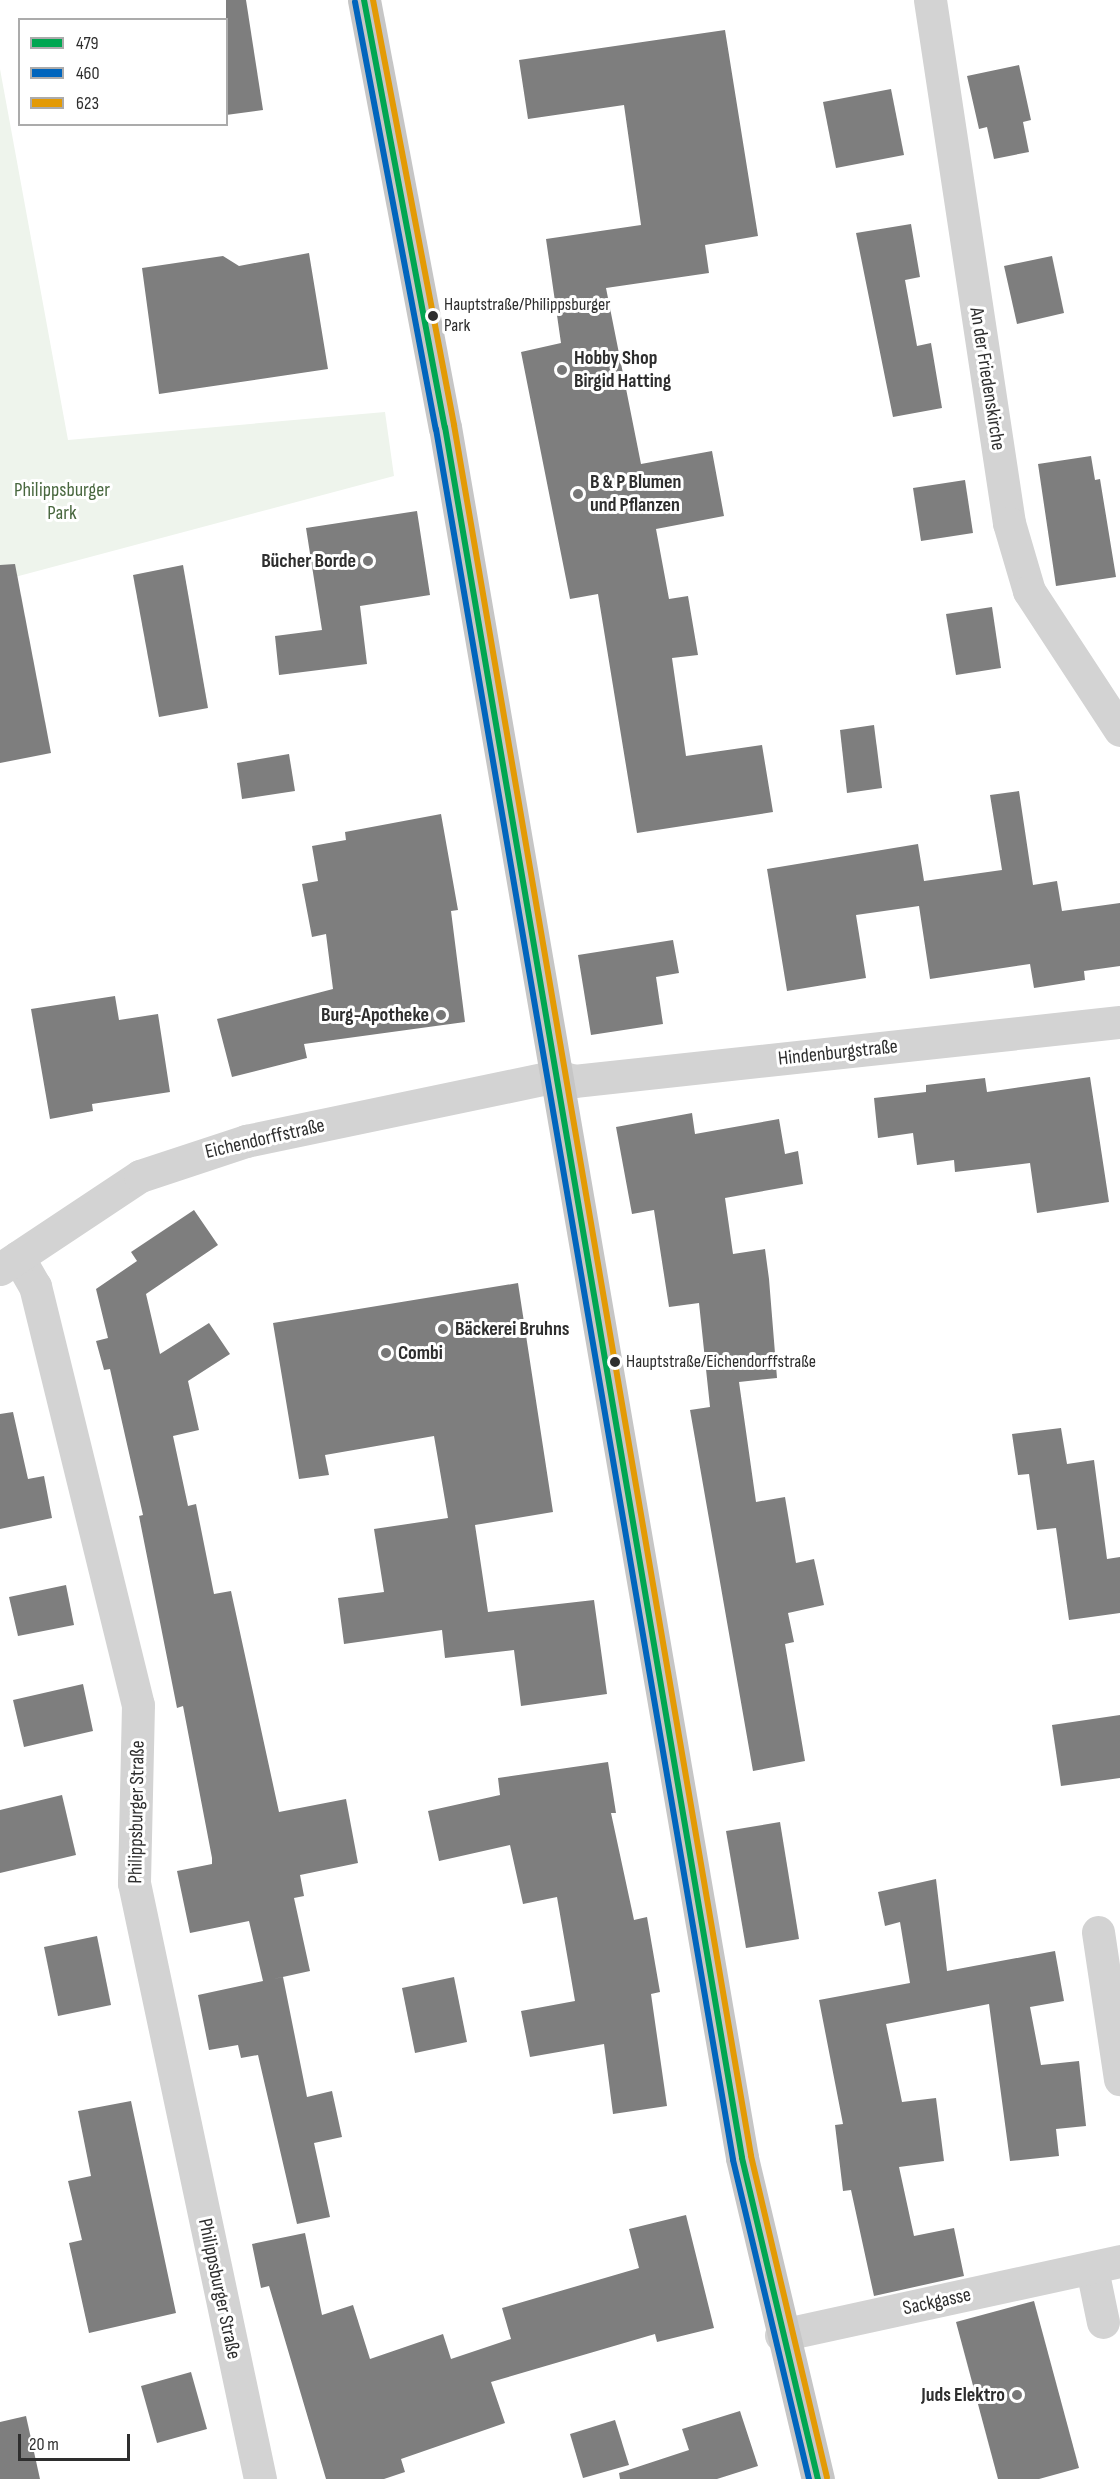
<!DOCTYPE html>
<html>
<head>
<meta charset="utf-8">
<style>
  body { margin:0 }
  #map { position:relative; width:1120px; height:2479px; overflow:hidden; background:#fff; font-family:"Sofia Sans Condensed",sans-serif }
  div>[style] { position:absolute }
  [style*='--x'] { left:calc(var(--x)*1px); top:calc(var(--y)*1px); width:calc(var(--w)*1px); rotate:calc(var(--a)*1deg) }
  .green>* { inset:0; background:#eef4ec }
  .building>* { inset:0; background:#7e7e7e }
  .minor>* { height:33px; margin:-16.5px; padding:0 16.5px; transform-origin:16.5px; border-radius:16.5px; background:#d3d3d3 }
  .primary>* { height:33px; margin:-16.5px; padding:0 16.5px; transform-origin:16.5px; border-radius:16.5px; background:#c6c6c6 }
  .bus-1>* { height:6px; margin:-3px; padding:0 3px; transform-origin:3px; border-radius:3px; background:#00a651 }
  .bus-2>* { height:6px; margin:-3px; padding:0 3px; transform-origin:3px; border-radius:3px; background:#0065bd }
  .bus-3>* { height:6px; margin:-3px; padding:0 3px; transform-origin:3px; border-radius:3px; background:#e39a05 }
  .dots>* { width:16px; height:16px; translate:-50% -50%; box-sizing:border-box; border:3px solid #fff; border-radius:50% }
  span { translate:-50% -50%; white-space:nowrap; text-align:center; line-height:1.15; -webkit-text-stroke:6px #fff; paint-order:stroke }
  .bus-label { font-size:18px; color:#2e2e2e }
  .left { translate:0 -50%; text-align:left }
  .poi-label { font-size:20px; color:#2e2e2e; font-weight:700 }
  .right { translate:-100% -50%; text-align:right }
  .street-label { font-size:20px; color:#2e2e2e }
  .park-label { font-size:20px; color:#48673e }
  .legend { position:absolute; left:18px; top:18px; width:210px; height:108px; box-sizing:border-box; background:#fff; border:2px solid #ababab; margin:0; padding:8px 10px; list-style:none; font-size:18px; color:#2e2e2e }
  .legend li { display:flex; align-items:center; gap:12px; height:30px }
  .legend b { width:30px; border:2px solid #ababab }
  .scale { position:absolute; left:18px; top:2434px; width:112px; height:27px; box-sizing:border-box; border:3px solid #2e2e2e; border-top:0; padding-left:8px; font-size:18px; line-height:21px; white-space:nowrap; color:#2e2e2e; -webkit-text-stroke:4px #fff; paint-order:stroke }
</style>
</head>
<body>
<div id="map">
  <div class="green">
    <i style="clip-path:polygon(0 69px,68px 440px,385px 412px,394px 476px,0 581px)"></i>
  </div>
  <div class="building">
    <i style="clip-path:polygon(226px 0,246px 0,263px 110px,226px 115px)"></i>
    <i style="clip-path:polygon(725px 30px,758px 236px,705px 245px,709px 273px,606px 288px,641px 464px,712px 451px,724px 516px,656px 529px,669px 599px,688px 596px,698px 655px,672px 658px,686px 756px,762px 745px,773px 812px,637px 833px,598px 594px,570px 599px,521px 352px,561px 343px,546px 239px,641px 225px,624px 105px,528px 119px,519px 60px)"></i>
    <i style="clip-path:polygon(1019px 65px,1031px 120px,1023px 122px,1029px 152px,994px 159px,987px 127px,979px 129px,967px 76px)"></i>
    <i style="clip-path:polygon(891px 89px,904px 155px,836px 168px,823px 102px)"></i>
    <i style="clip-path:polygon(911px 224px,920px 277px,905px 280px,917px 346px,931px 343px,942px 408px,893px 417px,856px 233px)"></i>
    <i style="clip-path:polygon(309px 253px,328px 369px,159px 394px,142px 268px,223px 256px,239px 266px)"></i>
    <i style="clip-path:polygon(1052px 256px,1064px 313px,1017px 324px,1004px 266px)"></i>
    <i style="clip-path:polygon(1091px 456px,1095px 480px,1100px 479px,1116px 577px,1056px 586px,1038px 464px)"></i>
    <i style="clip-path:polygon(965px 480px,973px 533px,921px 541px,913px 488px)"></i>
    <i style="clip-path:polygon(417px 511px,430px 595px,360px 606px,367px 664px,279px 675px,275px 636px,322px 630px,306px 528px)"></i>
    <i style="clip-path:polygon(15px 564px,51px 753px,0 763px,0 565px)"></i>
    <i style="clip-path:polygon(183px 565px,208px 708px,159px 717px,133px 575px)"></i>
    <i style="clip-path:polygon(992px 607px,1001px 668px,956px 675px,946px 614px)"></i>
    <i style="clip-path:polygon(874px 725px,882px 788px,847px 793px,840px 730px)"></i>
    <i style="clip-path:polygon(289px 754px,295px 791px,242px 799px,237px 763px)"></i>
    <i style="clip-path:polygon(1019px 791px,1033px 885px,1057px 881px,1062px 911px,1120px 903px,1120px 966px,1084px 971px,1085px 980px,1034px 988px,1030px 964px,930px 979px,919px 906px,856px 915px,866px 978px,787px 991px,767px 869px,918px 844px,924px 881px,1002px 870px,990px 795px)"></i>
    <i style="clip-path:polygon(441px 814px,458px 910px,451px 911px,465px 1022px,304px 1044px,307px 1058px,232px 1077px,217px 1019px,333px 989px,326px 934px,312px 937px,302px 884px,318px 881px,312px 846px,346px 840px,345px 832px)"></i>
    <i style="clip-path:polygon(673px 940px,679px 973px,656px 977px,663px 1024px,591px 1035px,578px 955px)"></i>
    <i style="clip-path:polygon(115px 996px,119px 1020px,158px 1014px,170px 1092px,92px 1104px,93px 1111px,50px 1119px,31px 1009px)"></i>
    <i style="clip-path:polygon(1090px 1077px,1109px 1202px,1037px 1213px,1030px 1163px,955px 1172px,954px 1160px,917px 1165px,913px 1133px,878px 1138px,874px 1098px,926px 1092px,926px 1085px,985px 1078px,987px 1092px)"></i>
    <i style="clip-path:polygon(692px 1113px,695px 1134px,779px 1119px,785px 1154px,798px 1151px,803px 1184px,725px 1198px,733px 1254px,765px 1249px,769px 1279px,777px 1378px,739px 1382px,756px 1502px,785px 1497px,796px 1563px,814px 1559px,824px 1605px,788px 1613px,794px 1642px,785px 1644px,805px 1761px,753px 1771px,690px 1410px,710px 1407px,699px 1303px,669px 1307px,654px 1210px,632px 1214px,616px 1127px)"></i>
    <i style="clip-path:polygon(194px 1210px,218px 1245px,146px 1294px,160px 1354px,209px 1323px,230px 1354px,188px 1381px,199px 1430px,173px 1436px,188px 1506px,196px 1504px,214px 1594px,231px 1591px,279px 1812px,346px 1799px,358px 1863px,300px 1875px,304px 1896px,294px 1898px,310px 1971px,269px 1980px,283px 1977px,307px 2097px,332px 2091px,342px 2137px,314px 2143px,330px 2217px,297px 2224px,258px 2055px,241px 2058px,238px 2045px,209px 2050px,198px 1995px,263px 1981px,249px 1921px,190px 1933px,177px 1871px,212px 1864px,212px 1858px,183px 1706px,177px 1708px,139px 1516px,143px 1515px,110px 1369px,104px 1370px,96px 1341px,108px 1338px,96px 1289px,137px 1261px,131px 1252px)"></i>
    <i style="clip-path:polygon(518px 1283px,553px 1512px,475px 1525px,488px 1612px,594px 1600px,607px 1694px,521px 1706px,514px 1650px,445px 1658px,442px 1630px,344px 1644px,338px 1598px,384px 1592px,374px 1529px,448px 1518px,434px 1436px,325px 1455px,329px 1475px,299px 1479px,273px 1323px)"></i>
    <i style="clip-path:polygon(13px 1412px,28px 1479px,44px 1476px,52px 1518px,0 1529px,0 1414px)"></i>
    <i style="clip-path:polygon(1061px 1428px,1067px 1464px,1094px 1460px,1107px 1559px,1120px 1557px,1120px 1613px,1069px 1620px,1056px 1528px,1037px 1530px,1029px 1474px,1018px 1475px,1012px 1434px)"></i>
    <i style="clip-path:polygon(66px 1585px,74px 1625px,18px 1636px,9px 1597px)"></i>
    <i style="clip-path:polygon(83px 1684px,93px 1731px,24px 1747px,13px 1700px)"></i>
    <i style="clip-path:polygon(1120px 1715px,1120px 1778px,1061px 1786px,1052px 1725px)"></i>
    <i style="clip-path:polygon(608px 1762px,616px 1813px,611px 1813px,634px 1920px,647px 1917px,660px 1992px,651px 1994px,667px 2106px,613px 2114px,604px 2044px,530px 2057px,521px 2011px,575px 2001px,557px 1897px,523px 1904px,510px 1845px,439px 1861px,428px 1811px,500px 1795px,498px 1778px)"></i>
    <i style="clip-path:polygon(62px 1795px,76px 1855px,0 1873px,0 1810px)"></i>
    <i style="clip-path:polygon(780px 1822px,799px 1939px,746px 1948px,726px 1831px)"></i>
    <i style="clip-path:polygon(936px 1879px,947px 1971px,1055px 1951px,1064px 2001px,1030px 2007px,1041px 2065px,1079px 2061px,1086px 2126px,1056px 2129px,1059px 2156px,1010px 2161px,989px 2004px,886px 2024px,902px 2102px,936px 2098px,944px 2161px,899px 2167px,914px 2236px,954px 2228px,964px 2276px,874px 2296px,851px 2190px,843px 2191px,835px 2125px,843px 2124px,819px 2000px,910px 1983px,900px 1922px,885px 1926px,878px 1892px)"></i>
    <i style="clip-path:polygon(97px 1936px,111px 2005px,58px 2016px,44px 1947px)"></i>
    <i style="clip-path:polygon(454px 1977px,467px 2042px,415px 2053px,402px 1988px)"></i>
    <i style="clip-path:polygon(131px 2101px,176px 2313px,89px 2333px,69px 2243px,82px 2240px,68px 2181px,91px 2176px,78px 2111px)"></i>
    <i style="clip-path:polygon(686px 2215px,714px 2328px,657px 2342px,655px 2334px,491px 2382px,505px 2423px,401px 2459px,405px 2472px,384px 2479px,326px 2479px,269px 2286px,261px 2288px,252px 2244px,305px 2233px,322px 2315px,353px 2305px,370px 2359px,443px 2334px,451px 2359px,511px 2339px,502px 2308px,639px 2268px,629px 2229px)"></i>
    <i style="clip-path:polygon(1034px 2301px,1079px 2468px,1039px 2479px,998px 2479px,956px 2322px)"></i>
    <i style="clip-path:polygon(191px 2372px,207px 2429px,157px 2443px,141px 2386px)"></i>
    <i style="clip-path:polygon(740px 2411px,758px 2466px,717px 2479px,620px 2479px,619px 2473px,689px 2450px,682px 2429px)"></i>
    <i style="clip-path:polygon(26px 2416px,40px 2479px,0 2479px,0 2422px)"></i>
    <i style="clip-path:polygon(615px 2420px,629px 2465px,583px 2478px,570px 2434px)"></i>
  </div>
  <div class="minor">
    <i style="--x:930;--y:0;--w:529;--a:81.41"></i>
    <i style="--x:1009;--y:523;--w:71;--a:73.6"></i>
    <i style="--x:1029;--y:591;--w:166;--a:56.8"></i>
    <i style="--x:18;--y:1257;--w:34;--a:60"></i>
    <i style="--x:35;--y:1286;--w:431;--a:76.2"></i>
    <i style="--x:138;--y:1705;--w:178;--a:91.3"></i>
    <i style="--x:134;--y:1883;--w:609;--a:78.06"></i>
    <i style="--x:0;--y:1269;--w:168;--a:-33.6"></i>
    <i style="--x:140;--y:1176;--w:112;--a:-18.3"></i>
    <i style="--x:246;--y:1141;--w:318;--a:-11.8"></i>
    <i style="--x:557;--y:1076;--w:18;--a:16"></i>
    <i style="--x:574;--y:1081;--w:549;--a:-6.17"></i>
    <i style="--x:1098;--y:1932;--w:149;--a:81.5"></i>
    <i style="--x:1092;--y:2269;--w:54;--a:78.3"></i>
    <i style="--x:781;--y:2335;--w:347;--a:-12.3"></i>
  </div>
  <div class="primary">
    <i style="--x:364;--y:0;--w:435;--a:79.3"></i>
    <i style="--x:445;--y:427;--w:1756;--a:80.26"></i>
    <i style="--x:742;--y:2158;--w:330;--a:76.7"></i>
  </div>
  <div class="bus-1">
    <i style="--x:364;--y:0;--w:435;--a:79.3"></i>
    <i style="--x:445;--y:427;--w:1756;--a:80.26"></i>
    <i style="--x:742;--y:2158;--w:330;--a:76.7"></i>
  </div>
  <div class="bus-2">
    <i style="--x:355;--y:2;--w:435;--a:79.3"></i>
    <i style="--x:436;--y:429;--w:1756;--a:80.26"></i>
    <i style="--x:733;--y:2160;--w:328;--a:76.6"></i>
  </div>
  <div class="bus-3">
    <i style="--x:373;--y:0;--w:433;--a:79.2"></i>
    <i style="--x:454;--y:425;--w:1756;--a:80.26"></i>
    <i style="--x:751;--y:2156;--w:330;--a:76.7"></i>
  </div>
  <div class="dots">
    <i style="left:433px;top:316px;background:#2e2e2e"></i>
    <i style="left:562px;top:370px;background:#777"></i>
    <i style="left:578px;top:494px;background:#777"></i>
    <i style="left:368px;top:561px;background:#777"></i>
    <i style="left:441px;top:1015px;background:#777"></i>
    <i style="left:443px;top:1329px;background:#777"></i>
    <i style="left:386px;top:1353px;background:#777"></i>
    <i style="left:615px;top:1362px;background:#2e2e2e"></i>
    <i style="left:1017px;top:2395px;background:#777"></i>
  </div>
  <div class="bus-label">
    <span class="left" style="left:444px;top:316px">Hauptstraße/Philippsburger<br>Park</span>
    <span class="left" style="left:626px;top:1362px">Hauptstraße/Eichendorffstraße</span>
  </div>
  <div class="poi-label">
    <span class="left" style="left:574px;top:370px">Hobby Shop<br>Birgid Hatting</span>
    <span class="left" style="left:590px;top:494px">B &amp; P Blumen<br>und Pflanzen</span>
    <span class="right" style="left:356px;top:561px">Bücher Borde</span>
    <span class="right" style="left:429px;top:1015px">Burg-Apotheke</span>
    <span class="left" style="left:455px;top:1329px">Bäckerei Bruhns</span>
    <span class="left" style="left:398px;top:1353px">Combi</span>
    <span class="right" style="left:1005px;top:2395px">Juds Elektro</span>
  </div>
  <div class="street-label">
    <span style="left:987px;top:379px;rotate:81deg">An der Friedenskirche</span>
    <span style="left:838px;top:1053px;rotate:-6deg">Hindenburgstraße</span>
    <span style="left:265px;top:1139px;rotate:-13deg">Eichendorffstraße</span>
    <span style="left:137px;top:1812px;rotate:-89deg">Philippsburger Straße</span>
    <span style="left:219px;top:2289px;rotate:78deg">Philippsburger Straße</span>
    <span style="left:937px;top:2302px;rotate:-12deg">Sackgasse</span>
  </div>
  <div class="park-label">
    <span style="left:62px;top:502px">Philippsburger<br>Park</span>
  </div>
  <ul class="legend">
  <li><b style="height:8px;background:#00a651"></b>479</li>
  <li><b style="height:8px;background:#0065bd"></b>460</li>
  <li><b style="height:8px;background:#e39a05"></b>623</li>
  </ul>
  <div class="scale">20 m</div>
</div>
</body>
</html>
